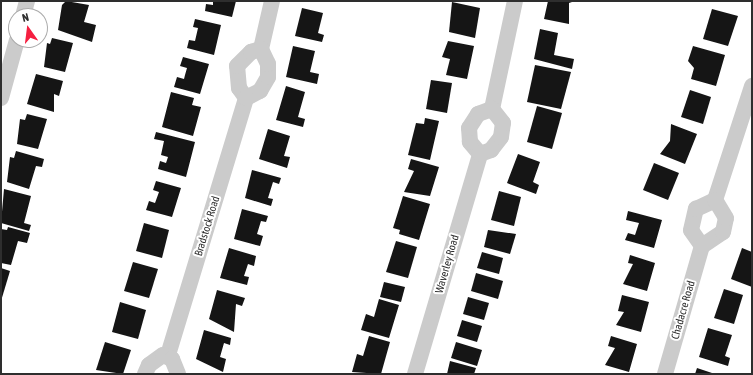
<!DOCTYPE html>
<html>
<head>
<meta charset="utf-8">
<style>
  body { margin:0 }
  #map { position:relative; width:753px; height:375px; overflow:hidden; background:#fff; font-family:"Asap Condensed",sans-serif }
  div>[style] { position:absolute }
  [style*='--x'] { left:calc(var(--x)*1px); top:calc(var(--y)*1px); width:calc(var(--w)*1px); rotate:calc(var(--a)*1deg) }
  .building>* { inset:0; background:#151515 }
  .minor>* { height:16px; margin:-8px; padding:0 8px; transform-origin:8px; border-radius:8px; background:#cbcbcb }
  span { translate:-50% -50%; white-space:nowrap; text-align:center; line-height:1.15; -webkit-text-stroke:4px #fff; paint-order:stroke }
  .street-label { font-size:11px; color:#2e2e2e }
  .frame { position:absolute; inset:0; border:2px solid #2e2e2e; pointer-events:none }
  .north { position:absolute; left:8px; top:8px; width:40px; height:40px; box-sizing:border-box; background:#fff; border:1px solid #ababab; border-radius:50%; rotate:346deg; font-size:11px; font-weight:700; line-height:16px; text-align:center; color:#2e2e2e }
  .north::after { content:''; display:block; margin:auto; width:14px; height:18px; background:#f51f40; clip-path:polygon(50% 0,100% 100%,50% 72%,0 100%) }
</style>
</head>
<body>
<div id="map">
  <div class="building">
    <i style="clip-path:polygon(66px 1px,89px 5px,84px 22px,96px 25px,92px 42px,58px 30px,62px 5px)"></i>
    <i style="clip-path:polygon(213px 1px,236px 1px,232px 17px,205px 11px,206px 4px,213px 5px)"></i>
    <i style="clip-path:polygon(548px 1px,575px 1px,569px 3px,569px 24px,544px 19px)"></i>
    <i style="clip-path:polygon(452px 2px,480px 8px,475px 38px,449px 32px)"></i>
    <i style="clip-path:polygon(302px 8px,323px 13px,318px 33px,324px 35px,322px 42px,295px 36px)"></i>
    <i style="clip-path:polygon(712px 9px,738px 16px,728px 46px,703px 39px)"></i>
    <i style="clip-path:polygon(195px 19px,221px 25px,214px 55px,187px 48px,189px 40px,195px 41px,198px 28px,193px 27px)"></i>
    <i style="clip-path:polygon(540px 29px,558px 33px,554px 55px,574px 59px,572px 69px,534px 59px)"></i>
    <i style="clip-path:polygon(52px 38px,73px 43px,65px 72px,44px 67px,47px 43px,50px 44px)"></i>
    <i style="clip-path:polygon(448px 41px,474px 46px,467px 79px,446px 75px,450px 59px,442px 57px)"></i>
    <i style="clip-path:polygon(293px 46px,315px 51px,310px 72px,319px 74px,317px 84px,286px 77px)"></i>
    <i style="clip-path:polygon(693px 46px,725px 55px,716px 86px,691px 79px,694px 68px,688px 61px)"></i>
    <i style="clip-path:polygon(183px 57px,209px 64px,200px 94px,174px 87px,177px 77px,184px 79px,185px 75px,187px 68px,180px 66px)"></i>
    <i style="clip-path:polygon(535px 65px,571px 72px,561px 109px,527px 102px)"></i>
    <i style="clip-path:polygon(36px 74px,63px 81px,59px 96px,54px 94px,54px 112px,27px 104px)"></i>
    <i style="clip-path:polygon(431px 80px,452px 83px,447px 113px,426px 109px)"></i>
    <i style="clip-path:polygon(286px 86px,305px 92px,298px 117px,305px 119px,303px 127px,276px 120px)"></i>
    <i style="clip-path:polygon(690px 90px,711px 97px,703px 124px,681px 117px)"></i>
    <i style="clip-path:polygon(171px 92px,194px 98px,192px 105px,201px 107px,193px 136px,162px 127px)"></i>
    <i style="clip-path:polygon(537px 106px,562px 113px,552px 149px,527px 142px)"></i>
    <i style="clip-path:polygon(27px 114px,47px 119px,38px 149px,17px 144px,20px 119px,25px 120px)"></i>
    <i style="clip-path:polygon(425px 118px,439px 121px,430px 160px,408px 155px,416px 123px,424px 124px)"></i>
    <i style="clip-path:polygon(671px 124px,697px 134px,685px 164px,660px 154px,670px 141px)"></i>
    <i style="clip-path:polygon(268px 129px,290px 136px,284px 156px,290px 157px,287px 168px,259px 159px)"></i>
    <i style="clip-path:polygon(156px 132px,195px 142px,186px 177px,158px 169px,160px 161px,166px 163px,168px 157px,161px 155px,164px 141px,154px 139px)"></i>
    <i style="clip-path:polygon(16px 151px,44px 159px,42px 167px,36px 166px,29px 189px,7px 182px,10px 157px,14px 158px)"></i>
    <i style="clip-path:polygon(518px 154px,540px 162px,533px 182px,539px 185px,536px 194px,507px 183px)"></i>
    <i style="clip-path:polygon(411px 159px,439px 167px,430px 196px,404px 192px,414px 171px,408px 169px)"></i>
    <i style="clip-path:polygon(654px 163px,679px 173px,668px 200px,643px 190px)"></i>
    <i style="clip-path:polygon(252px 170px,281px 178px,279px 184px,273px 182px,268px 198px,273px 199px,271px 206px,245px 198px)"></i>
    <i style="clip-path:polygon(156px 181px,181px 188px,172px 217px,146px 210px,149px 201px,155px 203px,159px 192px,153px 190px)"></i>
    <i style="clip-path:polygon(4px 189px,31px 196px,24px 223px,31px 225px,29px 231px,1px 223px)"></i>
    <i style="clip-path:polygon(499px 191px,521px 197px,514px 226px,491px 220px)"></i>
    <i style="clip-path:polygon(403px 196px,430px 204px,419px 240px,399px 234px,400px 230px,393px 228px)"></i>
    <i style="clip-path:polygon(242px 209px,268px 216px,266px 222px,261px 221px,257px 234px,263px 236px,260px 246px,234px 239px)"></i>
    <i style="clip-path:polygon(628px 211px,662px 220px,654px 248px,625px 240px,628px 233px,635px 235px,639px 223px,626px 220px)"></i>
    <i style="clip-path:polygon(144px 223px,169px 230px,162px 258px,136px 251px)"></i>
    <i style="clip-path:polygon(8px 227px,30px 233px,27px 243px,18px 241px,11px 265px,1px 263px,1px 229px,7px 230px)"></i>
    <i style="clip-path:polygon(488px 230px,516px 234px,510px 254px,484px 247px)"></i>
    <i style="clip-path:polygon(396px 241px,417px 247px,408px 278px,386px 272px)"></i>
    <i style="clip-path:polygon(229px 248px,256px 256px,254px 266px,248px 264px,244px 276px,249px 277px,247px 285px,220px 278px)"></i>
    <i style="clip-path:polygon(742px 248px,752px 252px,752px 287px,731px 279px)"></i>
    <i style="clip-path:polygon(482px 252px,503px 258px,499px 274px,477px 268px)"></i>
    <i style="clip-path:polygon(630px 255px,655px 263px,647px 291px,623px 284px,633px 264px,628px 263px)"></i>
    <i style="clip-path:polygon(133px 262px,158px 269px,149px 298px,124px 291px)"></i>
    <i style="clip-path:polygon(1px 268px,10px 271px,1px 301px)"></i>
    <i style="clip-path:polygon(476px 273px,503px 281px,498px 299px,471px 291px)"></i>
    <i style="clip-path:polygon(384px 282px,405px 287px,401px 302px,380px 297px)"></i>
    <i style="clip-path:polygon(724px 289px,743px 295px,734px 324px,714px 318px)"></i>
    <i style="clip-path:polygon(217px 290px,245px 298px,242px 306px,236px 304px,234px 332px,209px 319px)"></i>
    <i style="clip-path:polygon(622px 295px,649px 302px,641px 332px,616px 325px,624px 312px,618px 311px)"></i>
    <i style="clip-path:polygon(468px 297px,489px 303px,484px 320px,463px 314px)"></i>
    <i style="clip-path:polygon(379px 299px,399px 305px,389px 338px,361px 330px,366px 314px,374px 317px)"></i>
    <i style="clip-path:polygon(120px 302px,146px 310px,138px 339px,112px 332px)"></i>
    <i style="clip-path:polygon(462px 320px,482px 326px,477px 342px,457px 336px)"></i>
    <i style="clip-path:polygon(708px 328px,732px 335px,725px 356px,730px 358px,728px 366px,699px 357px)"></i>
    <i style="clip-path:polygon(204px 330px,231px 338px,230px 345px,224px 343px,220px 357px,226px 359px,223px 372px,196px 359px)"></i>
    <i style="clip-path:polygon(369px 336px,390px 342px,381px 374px,352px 372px,357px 354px,363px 356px)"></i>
    <i style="clip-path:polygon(611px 336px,637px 344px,629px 372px,605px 365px,615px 348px,608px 346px)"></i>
    <i style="clip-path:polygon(105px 342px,131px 350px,123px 374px,96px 370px)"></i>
    <i style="clip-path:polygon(456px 342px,482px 350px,477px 366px,451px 358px)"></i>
    <i style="clip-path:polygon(450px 361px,476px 368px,474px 374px,447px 374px)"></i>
    <i style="clip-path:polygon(697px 368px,715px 374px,695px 374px)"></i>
  </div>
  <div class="minor">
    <i style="--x:23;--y:16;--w:16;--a:-75"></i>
    <i style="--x:261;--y:49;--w:49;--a:-77.1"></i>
    <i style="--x:1;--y:98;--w:60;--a:-74.6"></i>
    <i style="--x:246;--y:98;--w:12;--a:-125"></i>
    <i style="--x:239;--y:88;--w:22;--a:-95"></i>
    <i style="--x:237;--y:66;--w:20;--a:-45"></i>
    <i style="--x:251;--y:52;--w:10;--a:-17"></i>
    <i style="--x:492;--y:109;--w:110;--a:-78"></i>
    <i style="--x:480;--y:154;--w:16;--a:-130"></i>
    <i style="--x:470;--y:142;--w:14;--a:-94"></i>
    <i style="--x:469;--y:128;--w:17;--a:-57"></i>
    <i style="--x:478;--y:114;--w:15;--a:-20"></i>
    <i style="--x:702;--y:246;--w:19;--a:-125"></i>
    <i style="--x:691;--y:230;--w:22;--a:-77"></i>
    <i style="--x:696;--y:209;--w:21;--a:-25"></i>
    <i style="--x:715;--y:200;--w:120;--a:-72"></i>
    <i style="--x:168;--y:355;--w:269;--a:-73.1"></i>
    <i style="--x:246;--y:98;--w:16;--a:-27"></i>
    <i style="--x:260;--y:91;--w:16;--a:-60"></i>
    <i style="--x:268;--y:77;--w:13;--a:-90"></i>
    <i style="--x:268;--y:64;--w:17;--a:-115"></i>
    <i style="--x:145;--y:374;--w:10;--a:-66"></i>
    <i style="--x:149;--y:365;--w:17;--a:-36"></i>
    <i style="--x:163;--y:355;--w:10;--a:24"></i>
    <i style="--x:172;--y:359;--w:16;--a:68"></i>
    <i style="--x:415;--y:374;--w:229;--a:-73.5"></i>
    <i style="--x:480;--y:154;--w:12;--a:-20"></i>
    <i style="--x:491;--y:150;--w:16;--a:-52"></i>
    <i style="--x:501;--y:137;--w:14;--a:-82"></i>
    <i style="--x:503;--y:123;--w:18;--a:-128"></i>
    <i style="--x:665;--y:374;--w:133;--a:-73.9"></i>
    <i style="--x:702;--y:246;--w:25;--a:-34"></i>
    <i style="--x:723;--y:232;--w:14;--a:-78"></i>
    <i style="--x:726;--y:218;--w:21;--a:-121"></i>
  </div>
  <div class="street-label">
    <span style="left:207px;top:226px;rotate:-73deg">Bradstock Road</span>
    <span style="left:447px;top:264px;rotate:-74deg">Waverley Road</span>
    <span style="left:683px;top:310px;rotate:-74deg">Chadacre Road</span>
  </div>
  <div class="frame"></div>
  <div class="north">N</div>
</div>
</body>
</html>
